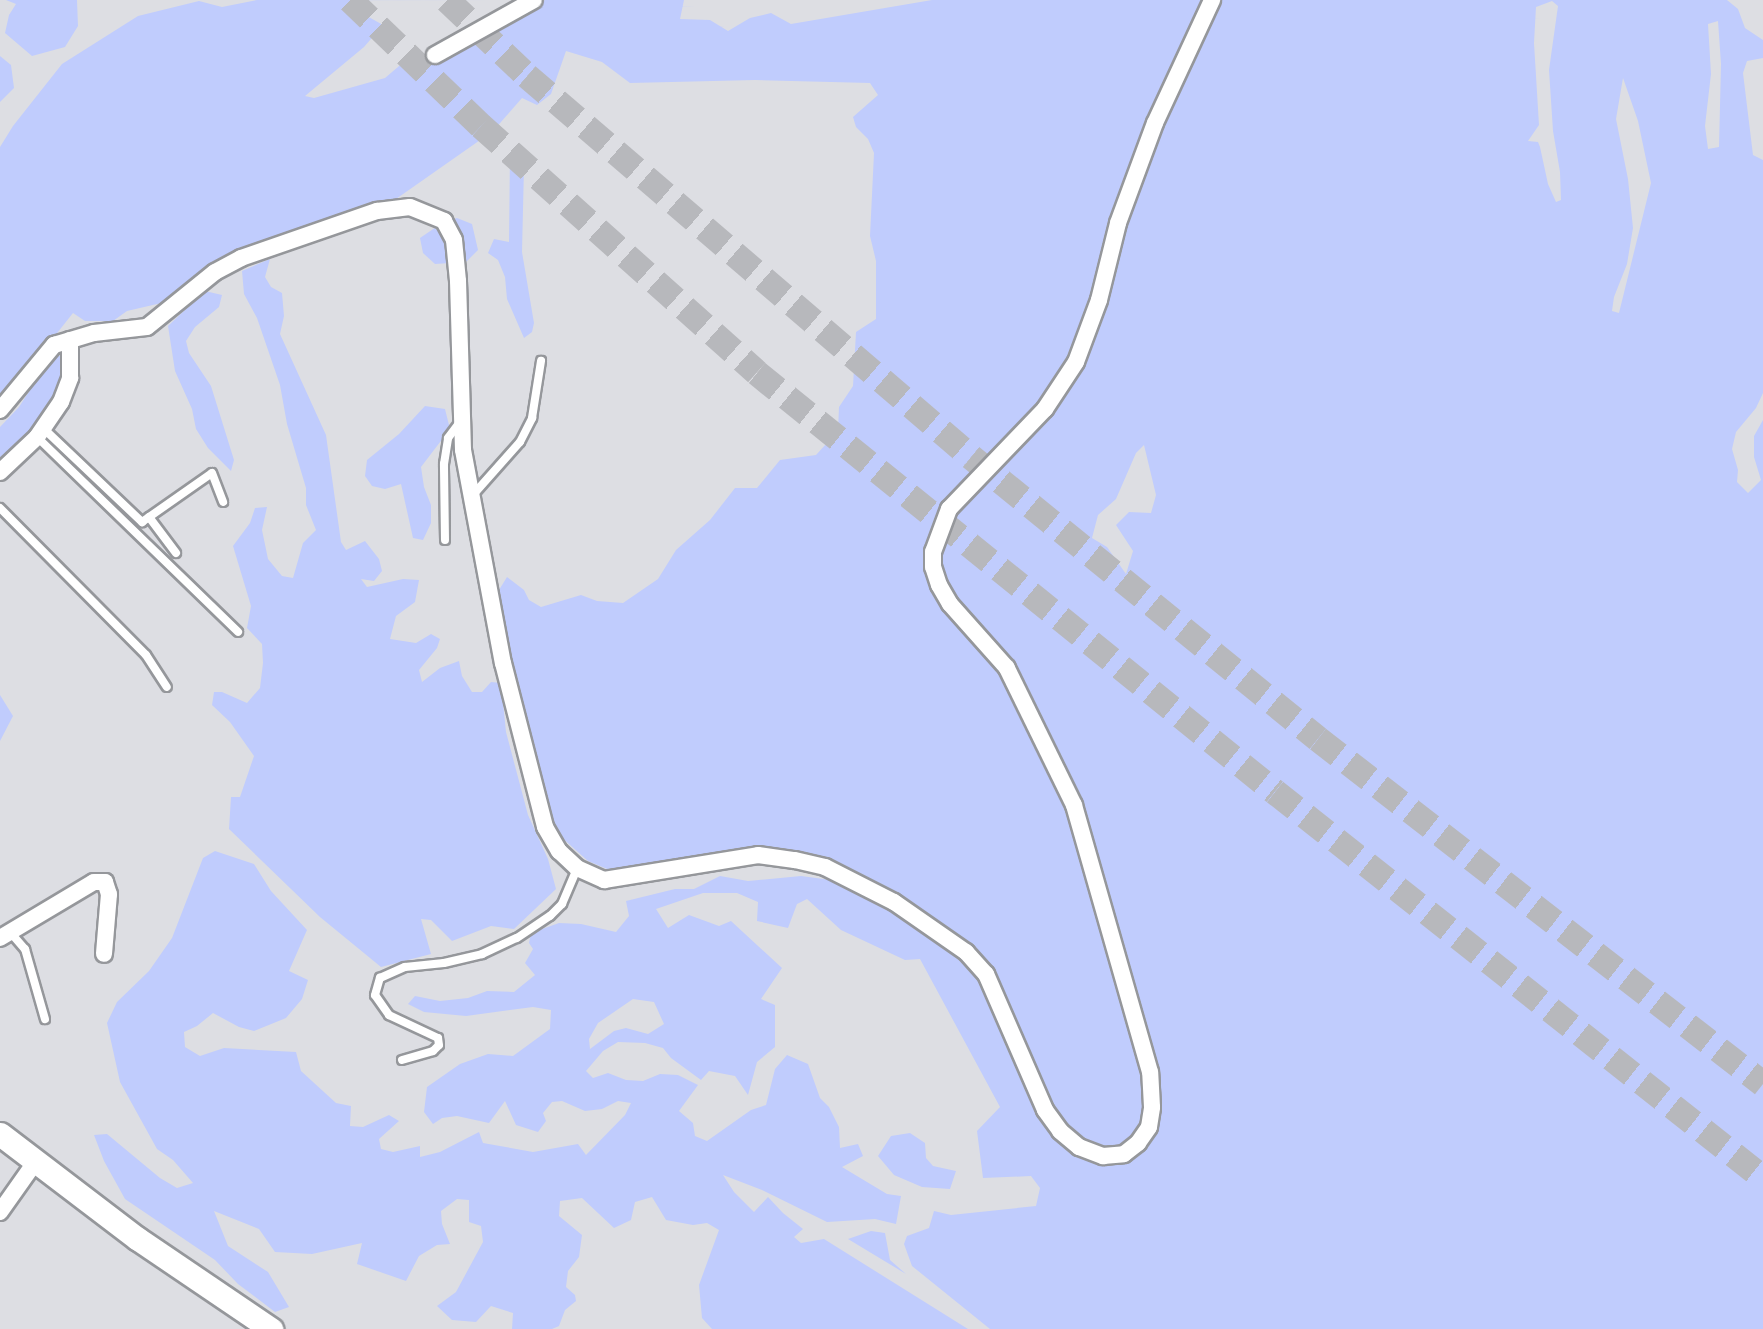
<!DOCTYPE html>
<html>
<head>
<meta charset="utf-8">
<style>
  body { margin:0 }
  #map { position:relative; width:1763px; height:1329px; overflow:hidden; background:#dddee3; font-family:"Libre Baskerville",serif }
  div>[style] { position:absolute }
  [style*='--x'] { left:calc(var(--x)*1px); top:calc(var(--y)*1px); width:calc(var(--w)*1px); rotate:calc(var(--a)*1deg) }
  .green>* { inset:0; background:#c0ccfd }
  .trunk-tunnel>* { height:26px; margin-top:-13px; transform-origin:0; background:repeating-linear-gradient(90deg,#b7b8bc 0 26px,transparent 0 39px) }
  .roads { filter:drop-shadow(2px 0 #95979b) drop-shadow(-2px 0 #95979b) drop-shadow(0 2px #95979b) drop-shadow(0 -2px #95979b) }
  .service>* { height:8px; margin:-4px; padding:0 4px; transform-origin:4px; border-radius:4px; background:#fff }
  .minor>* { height:16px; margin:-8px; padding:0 8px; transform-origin:8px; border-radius:8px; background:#fff }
  .secondary>* { height:23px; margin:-11.5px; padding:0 11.5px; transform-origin:11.5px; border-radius:11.5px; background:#fff }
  span { translate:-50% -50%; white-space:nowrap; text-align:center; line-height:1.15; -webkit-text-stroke:6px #dddee3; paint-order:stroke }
</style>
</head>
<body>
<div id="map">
  <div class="green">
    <i style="clip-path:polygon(6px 0,77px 0,78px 26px,65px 47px,32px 56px,5px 33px,9px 15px,16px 4px)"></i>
    <i style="clip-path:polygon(evenodd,257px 0,360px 0,358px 11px,383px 25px,364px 47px,305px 96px,314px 98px,385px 78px,405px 61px,423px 61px,518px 16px,545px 0,684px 0,680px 19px,710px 20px,728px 31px,750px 18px,771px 13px,791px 24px,932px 0,1727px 0,1738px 9px,1745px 28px,1763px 40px,1763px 58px,1747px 61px,1743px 73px,1753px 155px,1763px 160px,1763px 393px,1756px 408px,1736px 432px,1732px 449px,1738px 470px,1737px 482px,1748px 493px,1761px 480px,1754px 457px,1754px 436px,1763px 420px,1763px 1329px,990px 1329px,912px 1266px,904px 1244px,907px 1236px,929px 1228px,934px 1211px,951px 1215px,1036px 1206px,1040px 1188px,1031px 1176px,983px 1178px,977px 1131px,1000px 1107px,920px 959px,905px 960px,841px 930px,807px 899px,797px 904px,788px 928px,757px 921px,758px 902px,737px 893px,703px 893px,656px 909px,668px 928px,689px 915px,719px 926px,731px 921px,782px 968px,761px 999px,775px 1005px,775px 1047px,757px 1062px,748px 1095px,735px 1076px,709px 1071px,701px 1080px,671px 1058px,663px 1048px,645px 1043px,618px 1042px,603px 1051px,586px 1071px,593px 1078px,608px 1073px,626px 1080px,643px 1081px,660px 1074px,678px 1075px,698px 1085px,679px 1111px,693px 1123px,695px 1136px,707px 1141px,751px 1110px,766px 1105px,775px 1069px,787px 1055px,808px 1064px,820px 1098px,829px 1107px,839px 1127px,840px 1148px,858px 1144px,863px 1156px,842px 1167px,887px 1194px,901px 1196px,896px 1224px,875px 1219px,827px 1222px,762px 1190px,723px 1175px,734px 1192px,754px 1212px,768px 1197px,783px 1213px,803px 1229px,794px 1237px,801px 1243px,824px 1239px,968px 1329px,712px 1329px,702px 1318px,699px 1285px,719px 1230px,707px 1223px,693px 1225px,666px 1220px,652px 1197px,635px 1202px,631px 1220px,614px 1228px,582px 1198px,560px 1201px,559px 1216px,582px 1235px,579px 1257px,568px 1271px,566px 1287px,575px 1295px,576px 1301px,565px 1310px,559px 1326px,552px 1329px,512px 1329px,513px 1313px,491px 1306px,476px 1322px,452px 1320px,437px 1306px,456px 1292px,483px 1242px,481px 1226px,469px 1222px,469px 1200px,457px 1199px,441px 1211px,442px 1224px,450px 1244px,437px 1245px,419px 1256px,406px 1281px,357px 1264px,362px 1243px,312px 1254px,275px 1252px,259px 1229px,214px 1211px,228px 1246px,268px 1272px,289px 1307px,275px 1312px,238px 1284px,215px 1260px,125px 1199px,104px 1161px,94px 1135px,107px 1134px,160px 1178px,177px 1188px,193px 1183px,173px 1160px,157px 1149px,120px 1082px,107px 1023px,117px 1002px,149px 971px,172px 938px,203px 858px,215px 851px,254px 864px,271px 891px,307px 930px,289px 971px,308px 980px,302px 999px,286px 1018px,254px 1031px,239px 1027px,213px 1013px,197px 1026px,184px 1032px,185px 1047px,200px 1056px,224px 1048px,296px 1052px,301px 1071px,336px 1103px,351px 1106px,350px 1126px,363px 1127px,389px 1115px,399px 1121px,379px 1139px,381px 1149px,393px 1152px,420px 1146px,420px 1157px,440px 1152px,479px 1132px,483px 1143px,533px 1152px,578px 1144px,586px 1155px,625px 1115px,631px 1103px,618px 1101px,602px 1109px,585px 1111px,562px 1101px,552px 1102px,543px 1113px,546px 1121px,538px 1132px,516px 1125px,505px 1101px,489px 1123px,457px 1116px,442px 1118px,433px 1124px,424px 1112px,427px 1087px,460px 1064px,488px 1054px,513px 1056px,550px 1029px,551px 1010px,533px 1007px,466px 1016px,424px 1012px,408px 1004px,415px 996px,440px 1001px,468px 998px,487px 991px,514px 992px,535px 975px,525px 963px,533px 949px,529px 943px,531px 933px,559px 923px,581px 924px,616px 932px,629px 916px,626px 901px,675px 889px,694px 889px,720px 876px,748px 881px,801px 876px,831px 880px,875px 901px,801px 855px,648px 870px,612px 871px,588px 861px,560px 836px,544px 802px,515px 686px,499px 590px,507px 577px,524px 590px,529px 600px,541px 607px,581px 595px,597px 601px,623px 603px,658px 579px,676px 550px,710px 520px,735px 488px,757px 488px,780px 460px,816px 455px,838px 431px,839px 407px,853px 386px,856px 332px,876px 319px,876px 261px,870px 236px,874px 153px,868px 139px,856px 127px,853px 117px,878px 95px,870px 83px,755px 80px,630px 83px,602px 62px,566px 51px,551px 94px,537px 105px,522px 98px,493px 131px,396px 199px,293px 236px,170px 301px,127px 311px,113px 321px,85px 321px,73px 313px,0 405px,0 147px,13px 126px,62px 64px,138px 16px,199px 1px,222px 7px,257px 0,1552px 1px,1558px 6px,1549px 70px,1553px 131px,1560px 172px,1561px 200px,1556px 202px,1548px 184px,1540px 147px,1538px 142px,1528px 141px,1539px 125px,1534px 43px,1536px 7px,1552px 1px,257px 0,1718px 21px,1721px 64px,1719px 147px,1708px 149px,1705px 126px,1711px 74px,1708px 24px,1718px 21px,257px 0,1623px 78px,1638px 121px,1651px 183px,1619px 313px,1612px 311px,1614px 297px,1627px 264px,1633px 228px,1628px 179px,1616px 119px,1623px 78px,257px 0,1144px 445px,1156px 495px,1151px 513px,1129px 512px,1116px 525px,1133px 551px,1126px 574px,1107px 547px,1092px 538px,1098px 515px,1116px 499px,1136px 453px,1144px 445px,257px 0,633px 999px,654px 1002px,664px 1024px,648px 1034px,626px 1028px,614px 1031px,590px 1049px,589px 1039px,598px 1023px,633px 999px)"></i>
    <i style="clip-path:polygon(0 56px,11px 65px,14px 88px,0 102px)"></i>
    <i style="clip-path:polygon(517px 151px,524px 167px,522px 252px,534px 323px,532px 332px,524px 338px,507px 299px,505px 277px,498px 260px,488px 253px,494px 239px,509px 242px,510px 152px)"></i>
    <i style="clip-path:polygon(457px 218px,472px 224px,478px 250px,466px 262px,435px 264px,423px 253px,420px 238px,442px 223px)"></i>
    <i style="clip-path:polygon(270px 259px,265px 277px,271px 287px,282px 293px,284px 316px,280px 334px,326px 435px,341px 542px,346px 550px,365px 541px,379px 559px,382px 571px,374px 581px,361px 579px,367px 587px,403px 579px,419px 580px,415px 602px,396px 616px,390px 639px,416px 643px,431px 634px,440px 639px,437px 648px,419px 670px,422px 682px,440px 668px,459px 661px,462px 676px,472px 692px,482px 692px,491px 682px,501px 683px,506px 732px,528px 815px,548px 859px,556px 889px,514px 929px,491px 926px,452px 941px,431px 920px,421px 919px,431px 954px,381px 967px,320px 917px,229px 829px,231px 797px,240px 797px,254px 756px,230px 722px,212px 705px,214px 692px,222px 692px,247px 703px,260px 688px,263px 663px,262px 644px,247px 628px,251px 606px,233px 546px,250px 523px,255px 508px,267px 507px,262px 530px,268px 559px,282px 576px,293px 578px,303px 543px,316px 530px,306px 505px,306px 488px,287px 424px,280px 385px,257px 318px,244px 294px,242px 271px)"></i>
    <i style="clip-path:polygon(205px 291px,222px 295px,219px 307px,195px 327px,186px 341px,189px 353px,211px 386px,234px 460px,231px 471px,208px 448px,196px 429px,192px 409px,175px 371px,168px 326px)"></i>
    <i style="clip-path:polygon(57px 356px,68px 356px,69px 368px,53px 407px,0 462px,0 427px,19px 407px,48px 362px)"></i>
    <i style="clip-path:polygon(425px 406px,445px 409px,450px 429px,421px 467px,424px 487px,431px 505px,431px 523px,423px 540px,413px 538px,401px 484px,385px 489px,372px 486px,365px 476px,367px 460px,399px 434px)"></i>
    <i style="clip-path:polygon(0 695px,13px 716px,0 741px)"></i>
    <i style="clip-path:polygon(910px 1133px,925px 1143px,926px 1158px,933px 1166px,956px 1171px,950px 1189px,922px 1187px,894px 1175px,878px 1156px,891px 1136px)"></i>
    <i style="clip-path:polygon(871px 1231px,885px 1233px,890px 1260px,906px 1274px,848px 1239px)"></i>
  </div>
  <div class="trunk-tunnel">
    <i style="--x:350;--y:0;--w:182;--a:43.9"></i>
    <i style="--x:481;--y:126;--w:370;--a:41.8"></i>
    <i style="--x:757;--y:373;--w:666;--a:38.97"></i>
    <i style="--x:1275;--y:792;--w:622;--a:38.34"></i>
    <i style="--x:447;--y:0;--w:110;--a:43.5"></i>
    <i style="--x:527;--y:76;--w:585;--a:40.63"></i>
    <i style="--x:971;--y:457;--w:447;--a:39.1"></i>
    <i style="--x:1318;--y:739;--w:563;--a:37.79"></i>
  </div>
  <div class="roads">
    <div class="service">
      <i style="--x:43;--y:428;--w:137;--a:43.5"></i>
      <i style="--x:142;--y:522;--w:85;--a:-35"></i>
      <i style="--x:212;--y:473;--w:31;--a:69"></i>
      <i style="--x:37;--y:437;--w:280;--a:44.1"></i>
      <i style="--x:472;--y:496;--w:72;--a:-48.4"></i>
      <i style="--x:520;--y:442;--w:27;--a:-63"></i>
      <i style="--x:532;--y:418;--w:58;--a:-81"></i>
      <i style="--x:0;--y:508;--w:207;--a:45.2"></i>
      <i style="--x:146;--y:655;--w:38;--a:57"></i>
      <i style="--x:149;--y:517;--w:45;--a:53.1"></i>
      <i style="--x:445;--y:540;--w:76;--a:-90.8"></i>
      <i style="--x:444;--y:464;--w:26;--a:-81"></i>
      <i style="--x:448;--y:438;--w:20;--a:-53"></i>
      <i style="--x:10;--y:932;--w:23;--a:49"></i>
      <i style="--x:25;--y:949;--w:73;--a:74.1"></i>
      <i style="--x:402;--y:1060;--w:32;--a:-16"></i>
      <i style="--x:433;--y:1051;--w:8;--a:-45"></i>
      <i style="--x:439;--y:1045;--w:7;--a:-98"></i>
      <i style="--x:438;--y:1038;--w:54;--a:-154.9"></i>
      <i style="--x:389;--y:1015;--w:24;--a:-125"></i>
      <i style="--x:375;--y:995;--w:18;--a:-74"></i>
      <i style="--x:380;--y:978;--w:27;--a:-24"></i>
      <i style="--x:405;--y:967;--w:39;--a:-6"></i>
      <i style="--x:444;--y:963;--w:39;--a:-13"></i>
      <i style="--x:482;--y:954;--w:38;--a:-25"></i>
      <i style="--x:517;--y:938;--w:40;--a:-34"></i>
      <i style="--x:550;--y:916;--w:17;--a:-45"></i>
      <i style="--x:562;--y:904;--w:39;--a:-67"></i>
    </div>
    <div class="minor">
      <i style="--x:435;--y:55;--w:113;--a:-29.1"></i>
      <i style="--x:0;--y:410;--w:85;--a:-50.3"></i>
      <i style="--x:54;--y:345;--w:42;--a:-16.7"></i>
      <i style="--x:94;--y:333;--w:53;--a:-6.5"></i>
      <i style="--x:147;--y:327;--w:87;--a:-39"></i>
      <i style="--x:215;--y:272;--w:30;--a:-28"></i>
      <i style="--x:241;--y:258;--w:144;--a:-19.1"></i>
      <i style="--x:377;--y:211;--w:33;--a:-7"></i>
      <i style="--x:410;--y:207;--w:37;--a:22"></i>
      <i style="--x:444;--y:221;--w:21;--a:62"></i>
      <i style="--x:454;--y:240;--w:41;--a:84.4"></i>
      <i style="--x:458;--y:281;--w:169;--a:88.3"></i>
      <i style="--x:463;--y:450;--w:217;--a:79.4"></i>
      <i style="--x:503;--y:663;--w:169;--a:75.6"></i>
      <i style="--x:545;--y:827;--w:28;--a:60"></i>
      <i style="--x:559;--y:851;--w:25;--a:43"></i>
      <i style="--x:577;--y:868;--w:30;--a:24"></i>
      <i style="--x:604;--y:880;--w:156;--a:-9.2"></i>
      <i style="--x:758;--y:855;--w:37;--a:8"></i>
      <i style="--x:795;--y:860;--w:31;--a:13"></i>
      <i style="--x:825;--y:867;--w:77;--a:26.9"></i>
      <i style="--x:894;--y:902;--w:88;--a:34.8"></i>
      <i style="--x:966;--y:952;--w:30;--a:48"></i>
      <i style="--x:986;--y:974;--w:148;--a:66.5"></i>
      <i style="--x:1045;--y:1110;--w:26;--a:54"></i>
      <i style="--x:1060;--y:1131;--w:25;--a:40"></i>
      <i style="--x:1079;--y:1147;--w:26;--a:21"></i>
      <i style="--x:1103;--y:1156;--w:21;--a:-5"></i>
      <i style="--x:1124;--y:1154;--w:18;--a:-38"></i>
      <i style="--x:1138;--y:1143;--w:19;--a:-55"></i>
      <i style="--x:1149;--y:1127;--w:20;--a:-81"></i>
      <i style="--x:1152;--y:1107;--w:35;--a:-93"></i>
      <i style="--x:1150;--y:1072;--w:278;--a:-105.9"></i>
      <i style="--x:1074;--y:805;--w:153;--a:-116.1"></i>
      <i style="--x:1007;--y:668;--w:86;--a:-131.7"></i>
      <i style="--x:950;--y:604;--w:22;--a:-120"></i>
      <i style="--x:939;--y:585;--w:19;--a:-108"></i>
      <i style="--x:933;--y:567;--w:15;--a:-90"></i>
      <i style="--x:933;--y:552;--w:46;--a:-69.6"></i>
      <i style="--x:949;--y:509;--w:139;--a:-46.2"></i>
      <i style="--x:1045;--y:409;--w:56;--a:-56.6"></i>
      <i style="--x:1076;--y:362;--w:66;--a:-69.6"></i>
      <i style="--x:1099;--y:300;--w:79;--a:-76.1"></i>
      <i style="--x:1118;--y:223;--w:107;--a:-69.7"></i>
      <i style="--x:1155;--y:123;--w:136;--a:-65.1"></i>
      <i style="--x:0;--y:472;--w:51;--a:-43.4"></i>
      <i style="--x:37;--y:437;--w:42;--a:-55.6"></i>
      <i style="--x:61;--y:402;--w:26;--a:-69"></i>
      <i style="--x:70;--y:378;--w:38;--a:-90"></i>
      <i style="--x:0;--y:938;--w:109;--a:-30.8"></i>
      <i style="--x:94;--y:882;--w:11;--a:0"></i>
      <i style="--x:105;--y:882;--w:13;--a:72"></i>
      <i style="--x:109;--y:894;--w:60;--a:94.8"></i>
      <i style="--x:0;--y:1212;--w:62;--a:-54.8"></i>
    </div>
    <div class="secondary">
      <i style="--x:0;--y:1134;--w:173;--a:37.3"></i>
      <i style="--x:138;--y:1239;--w:161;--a:34.1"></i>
    </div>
  </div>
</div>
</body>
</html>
